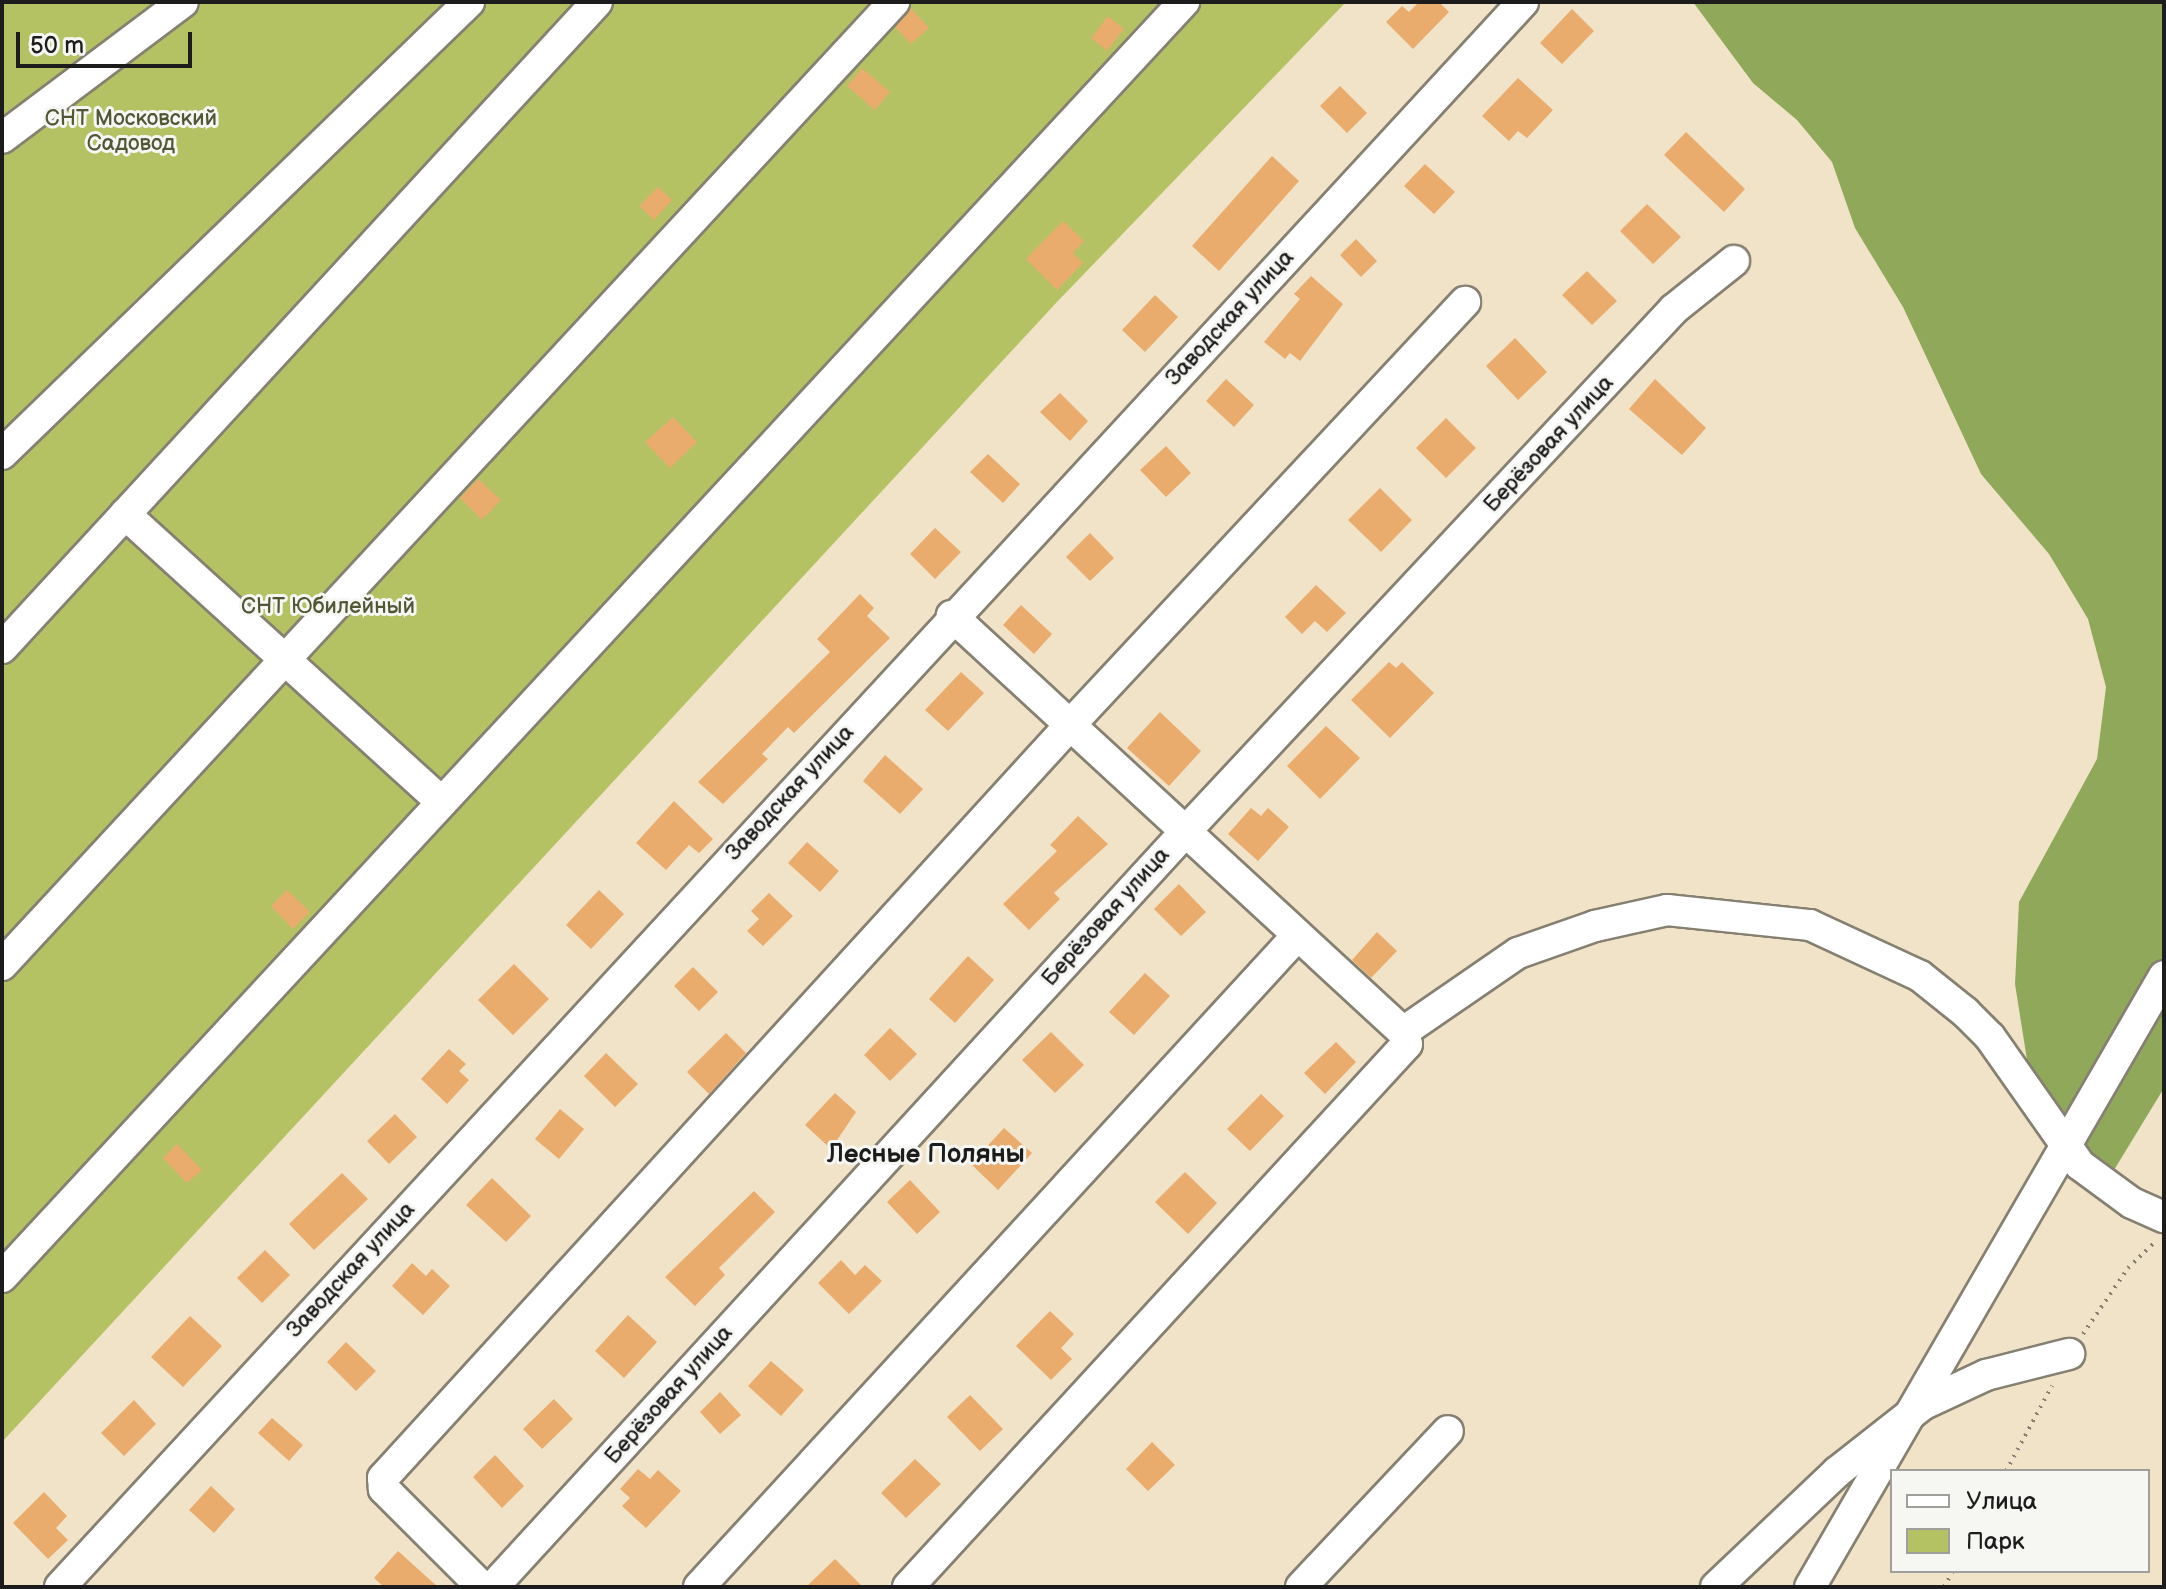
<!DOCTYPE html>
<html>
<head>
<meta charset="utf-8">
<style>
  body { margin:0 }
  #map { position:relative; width:2166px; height:1589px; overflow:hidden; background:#f1e3c8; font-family:"Balsamiq Sans",sans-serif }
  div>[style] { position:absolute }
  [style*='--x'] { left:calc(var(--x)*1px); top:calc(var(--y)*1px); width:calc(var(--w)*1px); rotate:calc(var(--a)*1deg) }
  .green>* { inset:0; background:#b4c264 }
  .forest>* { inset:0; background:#8fa85a }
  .building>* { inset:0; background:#e9ac6c }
  .path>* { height:4px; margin-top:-2px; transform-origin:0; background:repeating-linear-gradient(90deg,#868072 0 2px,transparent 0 8px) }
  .roads { filter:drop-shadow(2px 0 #868072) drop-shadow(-2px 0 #868072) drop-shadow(0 2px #868072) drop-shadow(0 -2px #868072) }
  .minor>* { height:30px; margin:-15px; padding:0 15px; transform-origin:15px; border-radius:15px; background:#fff }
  span { translate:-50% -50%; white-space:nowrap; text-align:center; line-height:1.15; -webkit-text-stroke:6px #f6f6f2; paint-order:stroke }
  .park-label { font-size:22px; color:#515635 }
  .street-label { font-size:22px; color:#1c1c1c }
  .quarter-label { font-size:26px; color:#1c1c1c; font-weight:700 }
  .frame { position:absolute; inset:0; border:4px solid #1c1c1c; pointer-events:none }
  .legend { position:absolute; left:1890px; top:1469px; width:260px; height:104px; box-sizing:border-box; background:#f6f6f2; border:2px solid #9f9f9c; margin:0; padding:10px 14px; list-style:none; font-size:24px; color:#1c1c1c }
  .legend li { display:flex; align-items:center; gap:16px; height:40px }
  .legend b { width:40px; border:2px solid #9f9f9c }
  .scale { position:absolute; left:16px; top:32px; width:176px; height:36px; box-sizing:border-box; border:4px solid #1c1c1c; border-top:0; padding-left:10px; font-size:24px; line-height:28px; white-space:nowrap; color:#1c1c1c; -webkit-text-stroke:6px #f6f6f2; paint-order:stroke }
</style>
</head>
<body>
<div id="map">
  <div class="green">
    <i style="clip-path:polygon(2px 2px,450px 2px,2px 431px)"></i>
    <i style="clip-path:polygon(484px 2px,1346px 2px,1056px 303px,2px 1442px,2px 468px)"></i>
  </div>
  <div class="forest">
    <i style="clip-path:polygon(1693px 2px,2164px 2px,2164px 1088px,2100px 1193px,2028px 1066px,2015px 984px,2019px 902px,2097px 759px,2106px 687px,2088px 619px,2049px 554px,1981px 474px,1903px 307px,1855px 228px,1832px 162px,1797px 120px,1753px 83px)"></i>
  </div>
  <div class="building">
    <i style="clip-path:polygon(1419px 2px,1439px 2px,1449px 12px,1413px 49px,1386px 22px,1402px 6px,1409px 12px)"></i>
    <i style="clip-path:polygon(911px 8px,929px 28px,911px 44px,895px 27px)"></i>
    <i style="clip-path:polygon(1572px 9px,1594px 31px,1562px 64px,1540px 43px)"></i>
    <i style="clip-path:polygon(1108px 16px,1124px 29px,1107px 51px,1091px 38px)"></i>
    <i style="clip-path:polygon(862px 68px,890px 92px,875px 110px,847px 86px)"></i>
    <i style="clip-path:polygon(1518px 78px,1553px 110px,1527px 138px,1518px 131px,1509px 141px,1482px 116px)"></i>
    <i style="clip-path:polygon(1340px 86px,1367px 113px,1347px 133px,1320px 106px)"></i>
    <i style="clip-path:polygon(1686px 132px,1745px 189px,1724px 212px,1664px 155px)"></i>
    <i style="clip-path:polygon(1272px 156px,1299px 181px,1219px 271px,1192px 246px)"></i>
    <i style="clip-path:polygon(1425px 164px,1455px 192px,1434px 214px,1404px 186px)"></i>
    <i style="clip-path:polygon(658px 187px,672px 200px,654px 220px,639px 206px)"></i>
    <i style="clip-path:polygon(1647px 204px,1681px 237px,1653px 264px,1620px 231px)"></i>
    <i style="clip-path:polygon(1063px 221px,1084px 241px,1073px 253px,1083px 263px,1057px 290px,1026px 259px)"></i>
    <i style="clip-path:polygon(1356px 239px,1377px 261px,1361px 277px,1340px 255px)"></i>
    <i style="clip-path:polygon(1587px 271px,1617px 301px,1592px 325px,1562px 295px)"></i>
    <i style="clip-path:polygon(1311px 276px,1343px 304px,1300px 361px,1290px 353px,1285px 359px,1264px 342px,1300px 299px,1294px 294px)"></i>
    <i style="clip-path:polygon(1155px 295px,1178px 317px,1145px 352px,1122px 330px)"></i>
    <i style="clip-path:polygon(1515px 338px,1547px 372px,1518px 400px,1486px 366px)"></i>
    <i style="clip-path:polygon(1226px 379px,1254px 405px,1234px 427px,1206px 401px)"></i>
    <i style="clip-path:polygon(1655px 379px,1706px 428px,1682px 455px,1629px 409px)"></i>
    <i style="clip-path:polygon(1060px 393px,1088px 421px,1070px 441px,1040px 412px)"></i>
    <i style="clip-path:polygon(673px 417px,697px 442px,670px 468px,645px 442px)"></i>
    <i style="clip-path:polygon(1446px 418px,1476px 448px,1446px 478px,1416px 448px)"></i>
    <i style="clip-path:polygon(1166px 446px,1191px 473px,1166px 497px,1140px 470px)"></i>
    <i style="clip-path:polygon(988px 454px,1020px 484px,1003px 503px,970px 472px)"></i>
    <i style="clip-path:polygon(478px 479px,501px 500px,482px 520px,460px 498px)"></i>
    <i style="clip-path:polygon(1380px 488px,1412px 520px,1381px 552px,1348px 520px)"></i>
    <i style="clip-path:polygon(935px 528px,961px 552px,935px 579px,910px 554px)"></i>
    <i style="clip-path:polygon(1090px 533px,1114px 558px,1090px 581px,1066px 557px)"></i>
    <i style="clip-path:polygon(1316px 585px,1346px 613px,1327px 632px,1315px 621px,1302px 634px,1285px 617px)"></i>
    <i style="clip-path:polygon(860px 594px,874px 608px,867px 616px,890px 638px,794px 733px,788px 727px,762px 754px,768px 759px,723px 804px,698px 782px,830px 652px,817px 639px)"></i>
    <i style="clip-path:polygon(1021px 605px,1052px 634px,1034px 654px,1003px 625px)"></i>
    <i style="clip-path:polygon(1389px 662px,1396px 668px,1402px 662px,1434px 693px,1390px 738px,1351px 700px)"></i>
    <i style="clip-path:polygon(961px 672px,984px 693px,948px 731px,925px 710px)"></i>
    <i style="clip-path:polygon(1160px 712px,1201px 751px,1169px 786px,1127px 748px)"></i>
    <i style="clip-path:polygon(1326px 726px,1360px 758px,1320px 799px,1287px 766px)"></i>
    <i style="clip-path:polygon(885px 755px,923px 789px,900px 814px,863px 781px)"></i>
    <i style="clip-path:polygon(674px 801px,713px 839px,699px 853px,689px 845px,666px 870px,636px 843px)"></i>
    <i style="clip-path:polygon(1251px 808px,1261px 816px,1268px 808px,1289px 827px,1258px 861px,1228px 834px)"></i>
    <i style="clip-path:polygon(1078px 816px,1108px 844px,1054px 893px,1060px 899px,1029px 930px,1003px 904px,1057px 851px,1050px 845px)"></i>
    <i style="clip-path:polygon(807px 842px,839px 871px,820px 892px,788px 863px)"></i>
    <i style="clip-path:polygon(1179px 884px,1206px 912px,1181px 936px,1154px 909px)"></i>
    <i style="clip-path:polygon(287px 890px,310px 912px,293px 929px,271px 906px)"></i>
    <i style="clip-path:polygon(599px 890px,624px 914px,591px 949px,566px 925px)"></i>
    <i style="clip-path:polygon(769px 893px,793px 916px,763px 946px,747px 931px,759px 919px,751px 911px)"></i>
    <i style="clip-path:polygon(1377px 932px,1397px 951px,1371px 978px,1352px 960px)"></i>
    <i style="clip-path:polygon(968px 956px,994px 980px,955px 1023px,929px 999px)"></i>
    <i style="clip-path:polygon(514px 964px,549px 999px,513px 1035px,478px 1000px)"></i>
    <i style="clip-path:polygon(693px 967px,718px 992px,699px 1011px,674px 986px)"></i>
    <i style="clip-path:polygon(1145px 973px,1170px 996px,1134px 1035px,1109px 1012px)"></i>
    <i style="clip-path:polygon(890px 1028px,917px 1054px,890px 1081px,864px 1055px)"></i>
    <i style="clip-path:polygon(1051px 1032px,1084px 1065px,1055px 1093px,1022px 1060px)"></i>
    <i style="clip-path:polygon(726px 1033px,746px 1053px,709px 1094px,687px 1072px)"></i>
    <i style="clip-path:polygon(1336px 1042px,1356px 1062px,1325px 1094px,1304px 1073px)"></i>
    <i style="clip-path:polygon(449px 1049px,466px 1064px,459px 1071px,469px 1080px,447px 1104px,421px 1079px)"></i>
    <i style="clip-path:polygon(606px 1053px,638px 1084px,615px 1107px,584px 1076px)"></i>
    <i style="clip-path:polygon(835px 1093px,856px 1112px,831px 1149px,805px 1125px)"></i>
    <i style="clip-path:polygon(1261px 1094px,1284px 1116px,1250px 1151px,1227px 1129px)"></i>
    <i style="clip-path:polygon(560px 1109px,584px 1129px,559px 1159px,535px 1139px)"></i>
    <i style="clip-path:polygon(395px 1114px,417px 1137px,389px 1164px,367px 1141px)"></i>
    <i style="clip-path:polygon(1004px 1128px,1032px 1153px,998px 1190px,971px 1164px)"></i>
    <i style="clip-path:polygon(177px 1144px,202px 1170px,187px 1183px,163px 1158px)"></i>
    <i style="clip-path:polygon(1185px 1172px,1217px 1203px,1188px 1234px,1155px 1202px)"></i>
    <i style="clip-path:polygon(342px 1173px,368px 1199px,314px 1250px,289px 1224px)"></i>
    <i style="clip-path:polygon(492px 1178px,531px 1216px,506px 1242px,466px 1205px)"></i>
    <i style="clip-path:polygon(910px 1180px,940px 1212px,917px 1234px,887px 1202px)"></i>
    <i style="clip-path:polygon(754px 1191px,775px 1212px,719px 1268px,725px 1275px,695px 1306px,665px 1277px)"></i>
    <i style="clip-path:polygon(265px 1250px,290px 1275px,262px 1303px,237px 1278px)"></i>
    <i style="clip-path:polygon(841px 1260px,855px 1275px,865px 1265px,882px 1281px,849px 1314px,818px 1283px)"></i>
    <i style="clip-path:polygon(412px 1263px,426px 1276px,432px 1269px,450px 1286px,423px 1315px,392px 1286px)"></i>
    <i style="clip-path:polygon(1050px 1311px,1074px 1334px,1061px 1348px,1072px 1359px,1051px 1380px,1016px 1346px)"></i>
    <i style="clip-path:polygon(628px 1315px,657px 1342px,624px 1378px,595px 1351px)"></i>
    <i style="clip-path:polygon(190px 1316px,222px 1346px,183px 1387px,151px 1357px)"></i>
    <i style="clip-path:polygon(346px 1342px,376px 1371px,356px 1391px,327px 1362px)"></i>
    <i style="clip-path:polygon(771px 1361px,804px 1390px,781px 1416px,748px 1386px)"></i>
    <i style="clip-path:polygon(720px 1392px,741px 1415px,720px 1434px,700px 1412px)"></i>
    <i style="clip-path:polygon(970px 1395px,1003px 1429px,980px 1451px,947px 1417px)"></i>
    <i style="clip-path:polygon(554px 1399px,573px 1419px,542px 1449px,523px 1429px)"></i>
    <i style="clip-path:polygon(134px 1400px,156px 1424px,124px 1456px,101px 1433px)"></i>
    <i style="clip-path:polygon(272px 1418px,303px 1445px,289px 1461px,258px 1433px)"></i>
    <i style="clip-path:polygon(1152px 1442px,1175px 1465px,1148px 1491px,1126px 1469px)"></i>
    <i style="clip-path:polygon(495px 1455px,524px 1486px,502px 1508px,473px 1477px)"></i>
    <i style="clip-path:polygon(915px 1459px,941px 1484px,906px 1518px,881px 1493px)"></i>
    <i style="clip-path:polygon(638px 1469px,650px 1479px,658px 1470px,681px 1491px,646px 1528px,622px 1506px,630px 1498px,620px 1489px)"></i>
    <i style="clip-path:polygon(211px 1486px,235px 1509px,214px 1533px,189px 1510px)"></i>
    <i style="clip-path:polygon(44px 1492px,67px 1516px,56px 1528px,68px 1540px,48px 1559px,13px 1523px)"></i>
    <i style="clip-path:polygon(398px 1551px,438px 1587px,384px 1587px,374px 1578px)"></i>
    <i style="clip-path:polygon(835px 1559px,863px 1587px,806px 1587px)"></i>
  </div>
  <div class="path">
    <i style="--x:2083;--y:1334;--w:80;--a:-55.7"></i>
    <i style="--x:2128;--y:1268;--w:39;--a:-44"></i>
    <i style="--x:2006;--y:1471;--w:97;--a:-61.6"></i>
    <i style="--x:1944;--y:1587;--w:18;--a:-61"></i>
  </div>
  <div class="roads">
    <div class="minor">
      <i style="--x:2;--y:138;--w:226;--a:-36.9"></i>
      <i style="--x:2;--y:454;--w:650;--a:-44.06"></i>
      <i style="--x:125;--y:514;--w:426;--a:42.3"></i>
      <i style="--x:2;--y:648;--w:878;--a:-47.35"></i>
      <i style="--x:2;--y:965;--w:1313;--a:-47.19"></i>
      <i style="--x:1403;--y:1032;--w:140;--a:-34.5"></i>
      <i style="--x:1518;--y:953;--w:82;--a:-19.3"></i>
      <i style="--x:1595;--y:926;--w:74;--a:-12.5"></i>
      <i style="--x:1667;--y:910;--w:144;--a:6"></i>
      <i style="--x:1810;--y:925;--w:121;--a:24.9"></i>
      <i style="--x:1920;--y:976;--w:58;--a:38.7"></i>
      <i style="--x:1965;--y:1012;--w:35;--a:45"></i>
      <i style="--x:1990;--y:1037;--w:156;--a:54.9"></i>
      <i style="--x:2080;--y:1165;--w:64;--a:36.2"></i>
      <i style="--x:2132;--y:1203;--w:35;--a:24"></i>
      <i style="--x:2;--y:1277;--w:1739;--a:-47.17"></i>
      <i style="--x:60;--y:1587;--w:2157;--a:-47.29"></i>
      <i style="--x:482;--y:1587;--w:139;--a:-135"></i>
      <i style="--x:384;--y:1489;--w:11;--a:-95"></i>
      <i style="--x:383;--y:1478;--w:1019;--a:-47.62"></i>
      <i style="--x:1070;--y:725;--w:579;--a:-46.96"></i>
      <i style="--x:493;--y:1587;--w:1024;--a:-47.49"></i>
      <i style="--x:1185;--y:832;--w:716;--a:-46.92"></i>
      <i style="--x:1674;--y:309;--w:77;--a:-38.7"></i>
      <i style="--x:699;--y:1587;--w:884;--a:-47.43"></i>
      <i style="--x:908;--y:1587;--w:737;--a:-47.42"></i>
      <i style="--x:1407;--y:1044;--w:13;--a:-108"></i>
      <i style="--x:1403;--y:1032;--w:614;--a:-137.31"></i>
      <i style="--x:1301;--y:1587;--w:214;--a:-46.7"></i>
      <i style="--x:1716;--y:1587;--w:167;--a:-43.5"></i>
      <i style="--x:1837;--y:1472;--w:108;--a:-38.2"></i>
      <i style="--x:1922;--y:1405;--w:71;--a:-25.1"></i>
      <i style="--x:1986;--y:1375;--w:86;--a:-14.2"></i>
      <i style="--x:1810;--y:1587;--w:706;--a:-59.91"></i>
    </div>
  </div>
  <div class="park-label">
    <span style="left:131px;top:131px">СНТ Московский<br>Садовод</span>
    <span style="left:328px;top:607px">СНТ Юбилейный</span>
  </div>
  <div class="street-label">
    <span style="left:1230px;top:318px;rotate:-47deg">Заводская улица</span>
    <span style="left:1549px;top:444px;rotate:-47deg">Берёзовая улица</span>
    <span style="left:790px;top:793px;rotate:-47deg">Заводская улица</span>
    <span style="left:1106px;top:917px;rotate:-48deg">Берёзовая улица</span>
    <span style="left:351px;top:1270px;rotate:-47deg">Заводская улица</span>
    <span style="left:669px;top:1395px;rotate:-48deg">Берёзовая улица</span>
  </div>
  <div class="quarter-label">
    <span style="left:926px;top:1155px">Лесные Поляны</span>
  </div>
  <div class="frame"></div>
  <ul class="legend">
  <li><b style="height:10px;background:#fff"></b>Улица</li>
  <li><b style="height:22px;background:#b4c264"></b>Парк</li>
  </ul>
  <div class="scale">50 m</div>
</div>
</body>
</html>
